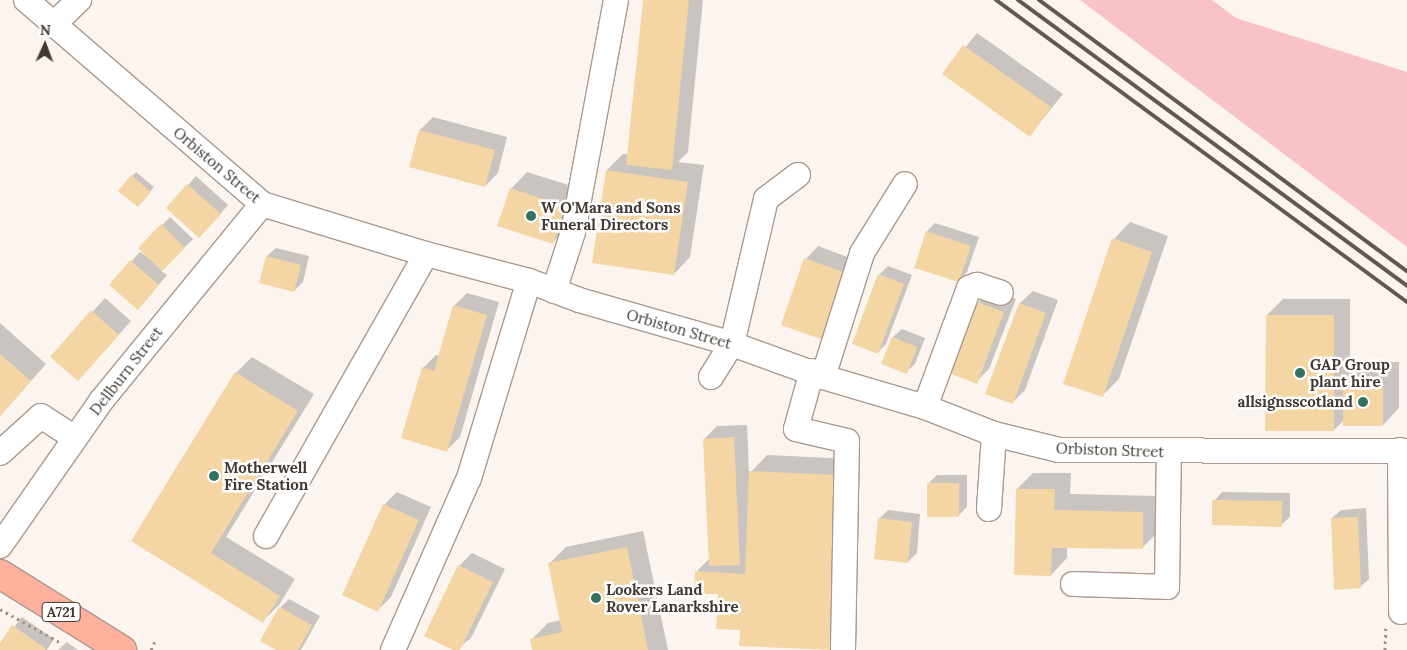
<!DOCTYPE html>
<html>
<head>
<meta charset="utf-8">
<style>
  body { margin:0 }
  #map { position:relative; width:1407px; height:650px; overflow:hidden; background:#fcf5ef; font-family:Lora,serif }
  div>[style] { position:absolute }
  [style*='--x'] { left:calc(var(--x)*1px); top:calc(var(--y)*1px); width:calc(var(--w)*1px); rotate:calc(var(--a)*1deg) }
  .green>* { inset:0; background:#f9c2c7 }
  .shadow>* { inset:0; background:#0003 }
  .building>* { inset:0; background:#f3d6a3 }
  .path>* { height:3px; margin-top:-1.5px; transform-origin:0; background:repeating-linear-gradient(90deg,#9a938d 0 2.5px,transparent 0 6.5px) }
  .roads { filter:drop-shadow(1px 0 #ab998d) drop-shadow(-1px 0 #ab998d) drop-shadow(0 1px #ab998d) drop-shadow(0 -1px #ab998d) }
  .minor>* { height:24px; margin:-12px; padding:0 12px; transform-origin:12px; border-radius:12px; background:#fff }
  .major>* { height:28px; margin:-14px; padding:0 14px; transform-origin:14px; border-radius:14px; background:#ffb19e }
  .rail>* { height:4px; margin:-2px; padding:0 2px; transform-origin:2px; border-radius:2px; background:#605953 }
  .dots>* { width:14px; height:14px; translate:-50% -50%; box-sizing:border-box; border:2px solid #fff; border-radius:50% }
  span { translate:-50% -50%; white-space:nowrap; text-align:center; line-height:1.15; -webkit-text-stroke:5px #fff; paint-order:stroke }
  .shield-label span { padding:1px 4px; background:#fff; border:1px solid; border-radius:4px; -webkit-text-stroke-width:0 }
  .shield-label { font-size:14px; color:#413a34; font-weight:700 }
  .street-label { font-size:15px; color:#413a34 }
  .poi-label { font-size:15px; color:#413a34; font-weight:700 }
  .left { translate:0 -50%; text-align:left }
  .right { translate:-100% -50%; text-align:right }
  .north { position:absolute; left:20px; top:20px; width:50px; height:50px; -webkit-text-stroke:4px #fff; paint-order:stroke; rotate:2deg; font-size:14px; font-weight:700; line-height:20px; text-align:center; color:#413a34 }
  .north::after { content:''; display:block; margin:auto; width:18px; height:22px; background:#413a34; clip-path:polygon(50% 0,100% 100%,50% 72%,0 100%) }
</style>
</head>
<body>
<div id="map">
  <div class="green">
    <i style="clip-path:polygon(1080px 0,1212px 0,1236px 18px,1407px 72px,1407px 247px)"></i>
  </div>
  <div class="shadow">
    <i style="clip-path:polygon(644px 0,703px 0,688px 152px,678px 162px,704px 165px,690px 257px,674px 274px,607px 170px,623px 154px,628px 154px)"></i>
    <i style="clip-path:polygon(977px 33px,1063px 94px,1030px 135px,944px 74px)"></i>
    <i style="clip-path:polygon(433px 117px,507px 137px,498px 173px,485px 186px,411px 166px,420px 130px)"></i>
    <i style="clip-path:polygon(136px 172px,154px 187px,142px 201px,132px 176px)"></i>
    <i style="clip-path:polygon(527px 172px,581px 189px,569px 226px,552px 243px,511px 189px)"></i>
    <i style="clip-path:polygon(196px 176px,228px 205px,208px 228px,188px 185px)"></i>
    <i style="clip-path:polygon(170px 217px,193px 239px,161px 271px,167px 275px,146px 300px,110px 285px,140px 252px,157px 264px,140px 248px)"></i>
    <i style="clip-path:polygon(1130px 222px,1168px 236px,1119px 379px,1102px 396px,1114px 239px)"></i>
    <i style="clip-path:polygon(935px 223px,979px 237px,967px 272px,959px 281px,927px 231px)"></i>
    <i style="clip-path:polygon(818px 246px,858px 261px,835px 325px,806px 259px)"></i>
    <i style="clip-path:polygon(276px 248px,309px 256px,303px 282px,294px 291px,267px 256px)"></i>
    <i style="clip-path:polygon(888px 266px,912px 275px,886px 344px,878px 352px,879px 275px)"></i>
    <i style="clip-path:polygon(991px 290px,1016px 299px,989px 369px,976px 382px,978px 303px)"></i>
    <i style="clip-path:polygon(1033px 291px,1058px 300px,1025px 390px,1012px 403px,1020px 303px)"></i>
    <i style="clip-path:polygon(467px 293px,499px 302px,460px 437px,447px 450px,423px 368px,436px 355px,440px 356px,454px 306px)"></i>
    <i style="clip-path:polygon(105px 298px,131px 321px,78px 380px,52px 357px)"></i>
    <i style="clip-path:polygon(1283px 299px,1350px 299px,1350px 373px,1361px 362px,1399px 362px,1399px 408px,1383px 425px,1345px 419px,1334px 430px,1267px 315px)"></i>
    <i style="clip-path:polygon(0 323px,46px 364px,0 416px)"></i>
    <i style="clip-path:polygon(902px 329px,925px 338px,915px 364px,906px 372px,883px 363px,893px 337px)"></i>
    <i style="clip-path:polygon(252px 357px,314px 394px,226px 537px,295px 579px,279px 605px,263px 621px,132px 541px,236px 373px)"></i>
    <i style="clip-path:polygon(747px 425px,749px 474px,767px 455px,854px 459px,847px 633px,830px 649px,741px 629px,719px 593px,696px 572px,710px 558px,704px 439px,717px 426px)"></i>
    <i style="clip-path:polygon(1033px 473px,1071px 473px,1070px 494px,1159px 496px,1159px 531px,1142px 548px,1067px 547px,1067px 558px,1051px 575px,1017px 489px)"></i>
    <i style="clip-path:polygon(937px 475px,967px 475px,967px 507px,958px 516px,928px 484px)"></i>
    <i style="clip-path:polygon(397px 492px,431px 507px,391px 597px,378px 610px,384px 505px)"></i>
    <i style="clip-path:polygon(1222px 492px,1290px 493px,1290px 517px,1281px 525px,1214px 501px)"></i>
    <i style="clip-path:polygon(1366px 508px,1369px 579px,1360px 587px,1332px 518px,1341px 510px)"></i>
    <i style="clip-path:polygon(888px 510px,920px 514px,917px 553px,908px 562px,879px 519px)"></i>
    <i style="clip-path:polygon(643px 531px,668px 650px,534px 650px,532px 639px,548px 623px,561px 620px,549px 564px,566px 547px)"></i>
    <i style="clip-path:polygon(472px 553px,505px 569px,471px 638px,456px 650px,459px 566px)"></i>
    <i style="clip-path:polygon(289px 599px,320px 616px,301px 650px,278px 650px,262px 641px,280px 608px)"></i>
    <i style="clip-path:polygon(22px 617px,54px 639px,47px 650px,0 650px,0 645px)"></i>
    <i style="clip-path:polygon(67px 642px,78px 650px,58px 650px)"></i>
  </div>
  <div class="building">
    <i style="clip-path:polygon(643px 0,689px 0,672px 170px,626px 165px)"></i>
    <i style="clip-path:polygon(963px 45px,1051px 107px,1030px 137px,942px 74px)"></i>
    <i style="clip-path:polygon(419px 130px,495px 150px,485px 187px,409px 167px)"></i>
    <i style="clip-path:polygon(606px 170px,688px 182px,674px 275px,592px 263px)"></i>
    <i style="clip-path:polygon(131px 175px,151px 192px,138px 207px,118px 191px)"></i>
    <i style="clip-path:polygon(187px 184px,221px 214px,199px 238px,166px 208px)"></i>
    <i style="clip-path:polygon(510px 188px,565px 206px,553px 244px,497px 226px)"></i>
    <i style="clip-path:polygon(161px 224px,185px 248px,162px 271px,138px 248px)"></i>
    <i style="clip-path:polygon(926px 231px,971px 246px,959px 282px,914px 268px)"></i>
    <i style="clip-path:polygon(1112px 238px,1152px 252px,1103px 397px,1063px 384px)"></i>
    <i style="clip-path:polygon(266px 256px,301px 265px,294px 292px,259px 283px)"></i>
    <i style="clip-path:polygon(804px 258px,846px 273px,823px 340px,781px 325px)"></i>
    <i style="clip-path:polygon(130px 260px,159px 285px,138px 310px,109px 285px)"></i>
    <i style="clip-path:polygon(878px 274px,904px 284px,878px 354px,852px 344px)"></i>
    <i style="clip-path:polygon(977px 302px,1004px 312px,977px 384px,949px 373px)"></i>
    <i style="clip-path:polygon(1019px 303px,1046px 313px,1013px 404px,985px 394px)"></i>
    <i style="clip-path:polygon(453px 305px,487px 315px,447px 452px,401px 438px,422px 367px,434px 371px)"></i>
    <i style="clip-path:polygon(91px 310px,119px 335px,78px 381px,50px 357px)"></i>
    <i style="clip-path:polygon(1266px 315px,1334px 315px,1334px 431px,1265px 431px)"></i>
    <i style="clip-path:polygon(892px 337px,917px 347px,907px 374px,881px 364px)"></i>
    <i style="clip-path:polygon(0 354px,31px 381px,0 416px)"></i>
    <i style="clip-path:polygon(235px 372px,298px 411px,211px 553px,280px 596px,263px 623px,131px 541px)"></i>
    <i style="clip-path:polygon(1343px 378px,1383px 378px,1383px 426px,1343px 426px)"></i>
    <i style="clip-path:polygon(734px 437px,740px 565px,709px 566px,703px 439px)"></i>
    <i style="clip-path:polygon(749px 471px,838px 475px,831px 650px,739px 646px,740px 630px,716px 629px,718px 594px,694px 594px,695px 571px,745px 574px)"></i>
    <i style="clip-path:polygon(927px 483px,959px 483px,959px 517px,927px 517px)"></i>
    <i style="clip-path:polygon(1016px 489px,1055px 489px,1054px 510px,1143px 512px,1143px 549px,1052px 548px,1051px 576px,1014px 575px)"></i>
    <i style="clip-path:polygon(1212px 500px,1282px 501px,1282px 527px,1212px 525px)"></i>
    <i style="clip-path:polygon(383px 504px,419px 520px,378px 612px,342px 595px)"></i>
    <i style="clip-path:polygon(1358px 517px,1361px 588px,1334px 590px,1331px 518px)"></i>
    <i style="clip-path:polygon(878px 518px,912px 522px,908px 563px,874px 559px)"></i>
    <i style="clip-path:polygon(627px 547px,648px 650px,532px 650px,530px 639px,562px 632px,548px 563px)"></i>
    <i style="clip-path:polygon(458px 565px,493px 582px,460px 650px,453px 650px,424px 636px)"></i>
    <i style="clip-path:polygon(279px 607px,312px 625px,298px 650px,276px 650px,260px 641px)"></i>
    <i style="clip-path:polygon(12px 625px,46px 649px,45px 650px,0 650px,0 643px)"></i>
  </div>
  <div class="path">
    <i style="--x:0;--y:609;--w:70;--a:29.1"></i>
    <i style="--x:151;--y:650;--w:12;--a:-66"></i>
    <i style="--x:1385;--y:650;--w:23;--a:-88"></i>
  </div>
  <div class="roads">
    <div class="minor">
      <i style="--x:26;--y:0;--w:312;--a:40.8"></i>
      <i style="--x:262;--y:204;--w:171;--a:17"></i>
      <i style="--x:426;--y:254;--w:106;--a:14.7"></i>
      <i style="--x:529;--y:281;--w:53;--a:20.8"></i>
      <i style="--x:579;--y:300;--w:159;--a:16"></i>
      <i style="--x:732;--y:344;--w:97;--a:19.9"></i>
      <i style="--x:823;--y:377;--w:106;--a:16.4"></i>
      <i style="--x:925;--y:407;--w:74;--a:21.4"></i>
      <i style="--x:994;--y:434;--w:67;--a:13.8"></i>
      <i style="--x:1059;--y:450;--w:348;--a:0.2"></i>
      <i style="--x:54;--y:24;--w:35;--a:-44"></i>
      <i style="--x:554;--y:291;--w:62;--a:-72.1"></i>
      <i style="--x:573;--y:232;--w:236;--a:-79.5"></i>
      <i style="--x:812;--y:371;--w:60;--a:105.4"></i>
      <i style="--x:796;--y:429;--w:52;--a:13.2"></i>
      <i style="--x:847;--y:441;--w:209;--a:91.1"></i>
      <i style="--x:711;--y:377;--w:39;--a:-58"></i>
      <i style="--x:732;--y:344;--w:149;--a:-76.8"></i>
      <i style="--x:766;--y:199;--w:40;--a:-37"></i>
      <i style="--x:823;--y:377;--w:130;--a:-72.5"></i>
      <i style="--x:862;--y:253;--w:81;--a:-58.1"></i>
      <i style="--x:925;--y:407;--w:127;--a:-69.7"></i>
      <i style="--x:969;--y:288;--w:9;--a:-21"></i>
      <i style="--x:977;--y:285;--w:25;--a:18"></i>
      <i style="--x:1400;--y:450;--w:162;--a:89.6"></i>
      <i style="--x:0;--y:453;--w:55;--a:-42.1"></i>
      <i style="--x:41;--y:416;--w:40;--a:32.9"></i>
      <i style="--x:989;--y:509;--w:75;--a:-86.2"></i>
      <i style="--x:266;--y:536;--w:324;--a:-60.4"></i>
      <i style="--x:0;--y:546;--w:177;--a:-55.1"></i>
      <i style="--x:101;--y:401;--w:254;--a:-50.7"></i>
      <i style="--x:1073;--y:584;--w:94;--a:1.8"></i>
      <i style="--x:1167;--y:587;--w:135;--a:-89.2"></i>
      <i style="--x:393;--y:650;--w:188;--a:-66.2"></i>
      <i style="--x:469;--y:478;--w:206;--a:-73.1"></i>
    </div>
    <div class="major">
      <i style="--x:0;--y:574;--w:144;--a:31.9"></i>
    </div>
  </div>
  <div class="rail">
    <i style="--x:996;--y:0;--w:510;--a:36.31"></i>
    <i style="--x:1018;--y:0;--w:483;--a:36.3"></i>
    <i style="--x:1039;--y:0;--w:457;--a:36.4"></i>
  </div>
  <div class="dots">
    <i style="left:531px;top:216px;background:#317261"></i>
    <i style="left:1300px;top:373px;background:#317261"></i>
    <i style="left:1363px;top:402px;background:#317261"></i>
    <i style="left:214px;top:476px;background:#317261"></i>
    <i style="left:596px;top:598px;background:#317261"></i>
  </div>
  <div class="shield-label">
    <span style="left:61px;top:612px">A721</span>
  </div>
  <div class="street-label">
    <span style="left:217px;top:165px;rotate:40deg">Orbiston Street</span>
    <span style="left:679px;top:329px;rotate:16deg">Orbiston Street</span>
    <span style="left:126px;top:371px;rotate:-52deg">Dellburn Street</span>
    <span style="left:1110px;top:450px;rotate:2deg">Orbiston Street</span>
  </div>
  <div class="poi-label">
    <span class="left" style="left:541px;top:216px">W O'Mara and Sons<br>Funeral Directors</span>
    <span class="left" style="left:1310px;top:373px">GAP Group<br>plant hire</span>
    <span class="right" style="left:1353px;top:402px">allsignsscotland</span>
    <span class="left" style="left:224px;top:476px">Motherwell<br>Fire Station</span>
    <span class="left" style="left:606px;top:598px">Lookers Land<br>Rover Lanarkshire</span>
  </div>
  <div class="north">N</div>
</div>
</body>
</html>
